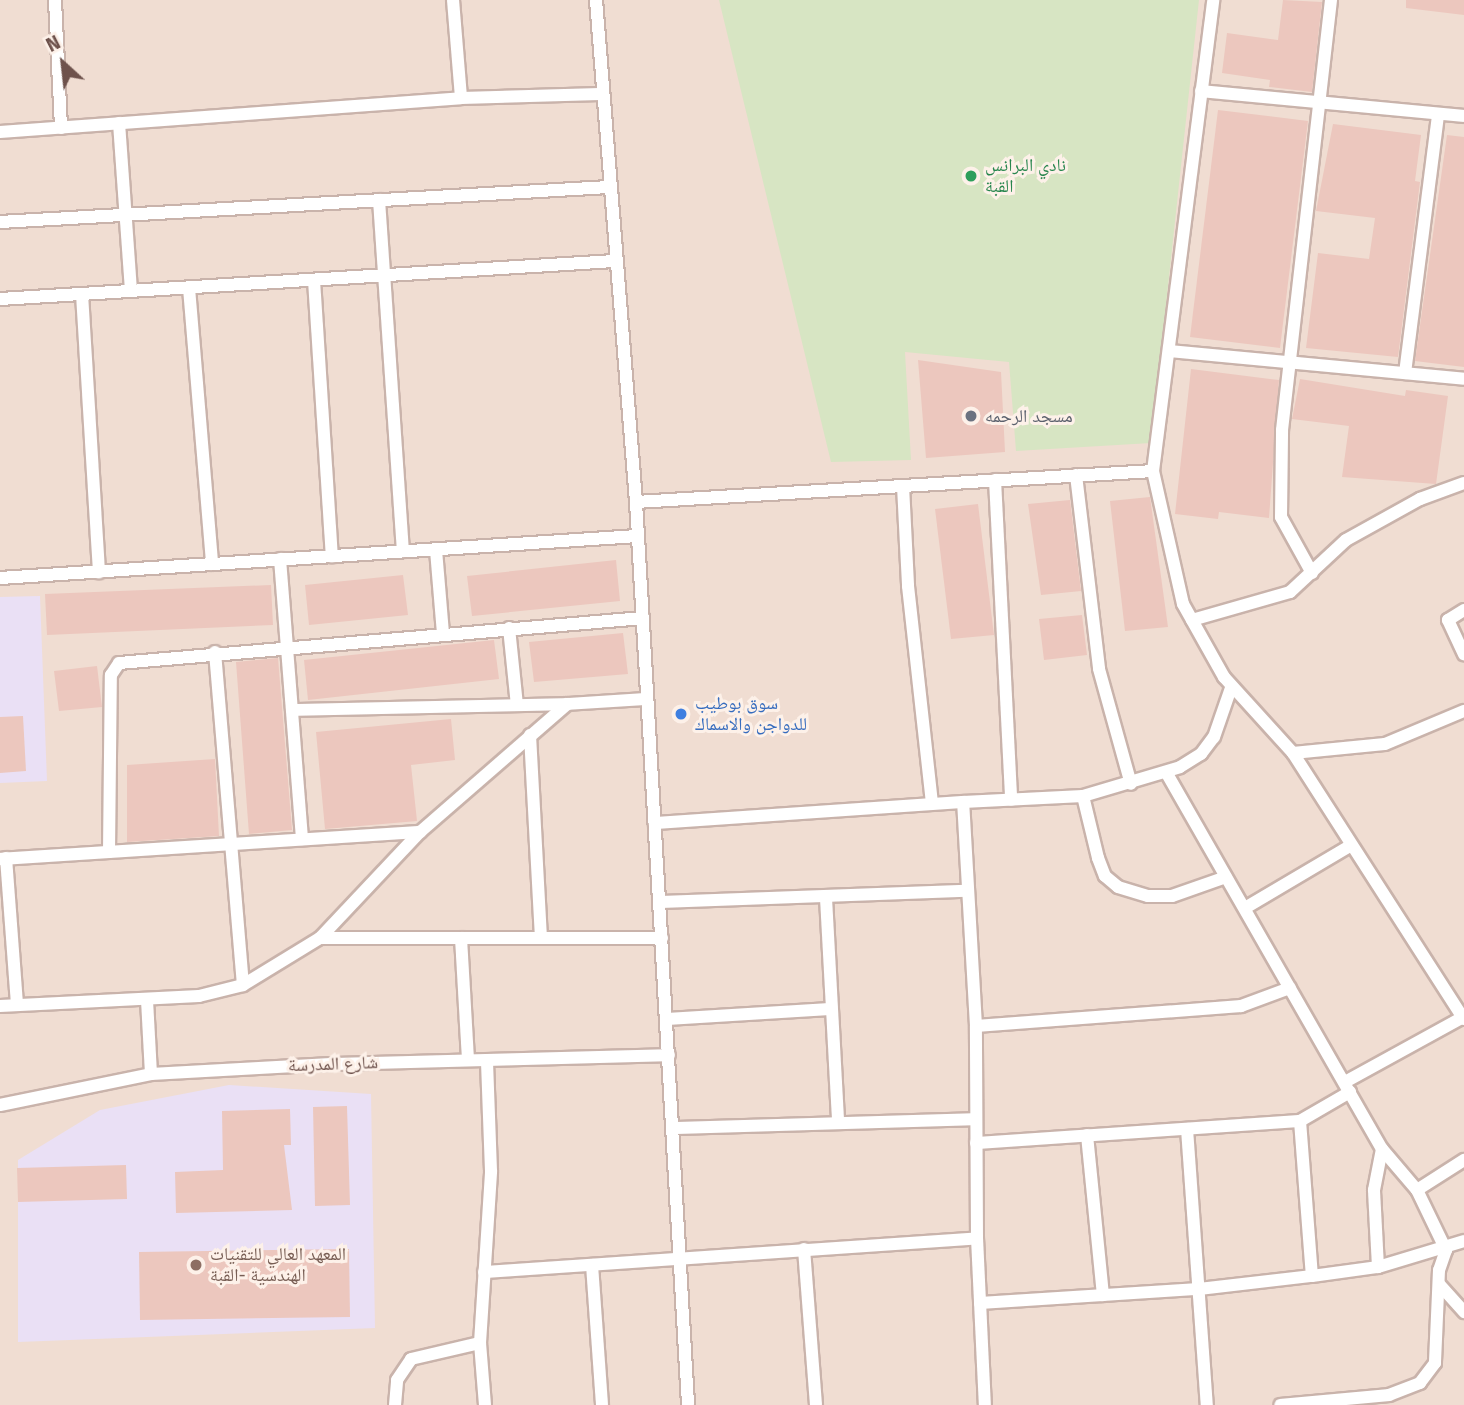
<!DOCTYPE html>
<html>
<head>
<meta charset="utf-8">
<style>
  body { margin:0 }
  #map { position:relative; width:1464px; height:1405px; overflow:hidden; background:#f9ede3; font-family:"Fira Sans","Noto Naskh Arabic",sans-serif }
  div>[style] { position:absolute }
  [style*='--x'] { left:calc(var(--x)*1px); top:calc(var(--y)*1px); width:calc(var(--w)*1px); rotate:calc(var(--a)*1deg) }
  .residential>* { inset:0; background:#f0ddd2 }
  .education>* { inset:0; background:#eae0f5 }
  .green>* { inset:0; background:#d7e5c3 }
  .building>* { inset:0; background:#ecc7be }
  .roads { filter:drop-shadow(2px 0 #c9b3ab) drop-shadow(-2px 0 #c9b3ab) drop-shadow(0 2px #c9b3ab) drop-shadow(0 -2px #c9b3ab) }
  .street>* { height:12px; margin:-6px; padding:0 6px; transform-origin:6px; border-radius:6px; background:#fff }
  .dots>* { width:19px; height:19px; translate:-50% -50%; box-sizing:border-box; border:4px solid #fdf1e9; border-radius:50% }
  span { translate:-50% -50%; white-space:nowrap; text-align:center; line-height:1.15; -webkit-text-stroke:6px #fdf1e9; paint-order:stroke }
  .leisure-label { font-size:18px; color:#27864d }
  .left { translate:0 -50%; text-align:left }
  .worship-label { font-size:18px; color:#5b616d }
  .shop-label { font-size:18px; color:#366cbe }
  .street-label { font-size:18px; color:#6e524c }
  .education-label { font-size:18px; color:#785e54 }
  .north { position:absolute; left:28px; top:28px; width:70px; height:70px; -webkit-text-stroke:5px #fdf1e9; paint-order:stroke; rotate:333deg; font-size:19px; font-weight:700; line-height:28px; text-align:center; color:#6e524c }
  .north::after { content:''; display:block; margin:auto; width:24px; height:32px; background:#6e524c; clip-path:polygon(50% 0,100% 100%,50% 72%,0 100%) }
</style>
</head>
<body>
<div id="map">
  <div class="residential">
    <i style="clip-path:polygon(0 0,1464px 0,1464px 1405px,0 1405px)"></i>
  </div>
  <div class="education">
    <i style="clip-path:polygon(40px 596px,47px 781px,0 783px,0 597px)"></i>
    <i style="clip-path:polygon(229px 1085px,371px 1094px,375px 1328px,18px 1342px,18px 1160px,100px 1110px)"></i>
  </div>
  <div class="green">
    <i style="clip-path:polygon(719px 0,1199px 0,1151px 443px,1016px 451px,1009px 362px,905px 352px,911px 460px,831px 462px)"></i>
  </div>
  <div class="building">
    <i style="clip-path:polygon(1283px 0,1322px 2px,1312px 92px,1269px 87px,1270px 80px,1222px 73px,1227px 33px,1278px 40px)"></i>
    <i style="clip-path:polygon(1406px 0,1464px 0,1464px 15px,1406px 8px)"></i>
    <i style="clip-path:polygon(1218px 110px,1308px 121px,1280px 348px,1190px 337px)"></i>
    <i style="clip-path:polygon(1333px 124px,1421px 135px,1415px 181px,1420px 182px,1398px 357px,1306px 348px,1318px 253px,1369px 259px,1375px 218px,1316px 211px)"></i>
    <i style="clip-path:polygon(1447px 135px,1464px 137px,1464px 367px,1415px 361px)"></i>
    <i style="clip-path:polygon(918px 360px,1001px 372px,1005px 452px,926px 458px)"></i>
    <i style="clip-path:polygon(1191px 369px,1279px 380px,1269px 518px,1219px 512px,1218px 519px,1175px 514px)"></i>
    <i style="clip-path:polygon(1300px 379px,1405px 396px,1406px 390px,1448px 396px,1436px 484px,1342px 477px,1349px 426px,1292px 419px)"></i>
    <i style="clip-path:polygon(1150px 497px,1168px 627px,1125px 631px,1110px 501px)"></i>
    <i style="clip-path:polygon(1070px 500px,1081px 591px,1041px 595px,1028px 504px)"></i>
    <i style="clip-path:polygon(978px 504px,994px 635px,951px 639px,935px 509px)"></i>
    <i style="clip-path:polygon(616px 560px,620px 601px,472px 616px,467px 576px)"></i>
    <i style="clip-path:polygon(403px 575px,408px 615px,309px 625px,305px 585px)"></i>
    <i style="clip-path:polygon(271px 585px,273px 625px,47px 635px,45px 594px)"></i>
    <i style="clip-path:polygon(1082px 615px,1087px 655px,1044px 660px,1039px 619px)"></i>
    <i style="clip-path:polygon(623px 633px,628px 674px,534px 682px,529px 642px)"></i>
    <i style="clip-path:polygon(494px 640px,499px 679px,308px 700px,304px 660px)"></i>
    <i style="clip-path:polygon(278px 658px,292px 830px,249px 834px,236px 662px)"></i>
    <i style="clip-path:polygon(97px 666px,102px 707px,59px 711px,54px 671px)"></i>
    <i style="clip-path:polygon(23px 716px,26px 771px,0 773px,0 717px)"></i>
    <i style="clip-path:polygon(451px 719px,455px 760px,411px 765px,417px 821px,325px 829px,316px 732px)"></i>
    <i style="clip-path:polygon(215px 759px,219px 836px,127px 842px,127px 765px)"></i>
    <i style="clip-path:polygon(347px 1106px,350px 1205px,315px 1206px,313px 1107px)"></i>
    <i style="clip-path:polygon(290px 1109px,291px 1145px,284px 1145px,292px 1210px,176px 1213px,175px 1172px,223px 1170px,222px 1111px)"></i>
    <i style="clip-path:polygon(126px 1165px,127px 1199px,18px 1202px,17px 1168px)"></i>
    <i style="clip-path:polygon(349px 1249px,350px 1317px,140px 1320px,139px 1252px)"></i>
  </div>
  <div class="roads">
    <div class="street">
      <i style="--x:55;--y:0;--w:128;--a:87.3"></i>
      <i style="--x:453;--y:0;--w:98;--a:85.3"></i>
      <i style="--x:596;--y:0;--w:504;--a:85.44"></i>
      <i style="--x:636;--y:502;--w:904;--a:86.7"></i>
      <i style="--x:1201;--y:91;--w:264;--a:5.4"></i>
      <i style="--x:119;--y:123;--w:168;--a:85.9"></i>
      <i style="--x:0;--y:132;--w:462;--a:-4.2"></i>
      <i style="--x:461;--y:98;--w:139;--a:-1.6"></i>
      <i style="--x:379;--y:200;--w:352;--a:86.1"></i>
      <i style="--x:0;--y:222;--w:609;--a:-3.29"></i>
      <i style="--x:314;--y:280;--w:277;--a:86.3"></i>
      <i style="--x:189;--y:288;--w:277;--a:85.2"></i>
      <i style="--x:82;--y:294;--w:279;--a:86.5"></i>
      <i style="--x:0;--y:299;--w:616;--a:-3.54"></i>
      <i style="--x:1170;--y:351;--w:295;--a:5.4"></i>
      <i style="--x:1405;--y:373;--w:261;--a:-82.7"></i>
      <i style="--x:1153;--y:471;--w:136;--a:77.3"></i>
      <i style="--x:1183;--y:604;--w:84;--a:60.7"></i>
      <i style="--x:1224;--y:677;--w:103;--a:47.8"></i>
      <i style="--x:1293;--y:753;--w:316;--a:57.3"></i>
      <i style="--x:1076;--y:475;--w:195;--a:83.2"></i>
      <i style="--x:1099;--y:669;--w:119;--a:74.5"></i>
      <i style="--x:995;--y:480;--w:320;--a:87.1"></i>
      <i style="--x:903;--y:486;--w:100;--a:87.1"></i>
      <i style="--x:908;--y:586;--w:217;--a:83.7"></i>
      <i style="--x:636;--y:502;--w:518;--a:-3.43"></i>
      <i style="--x:1153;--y:471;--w:475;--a:-82.7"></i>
      <i style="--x:436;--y:550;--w:83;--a:85.2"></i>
      <i style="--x:280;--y:559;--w:281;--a:85.5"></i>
      <i style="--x:1312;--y:573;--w:64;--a:-119"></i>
      <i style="--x:1281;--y:517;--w:87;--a:-89.3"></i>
      <i style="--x:1282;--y:430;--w:433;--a:-83.5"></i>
      <i style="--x:0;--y:578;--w:639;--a:-3.77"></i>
      <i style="--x:1464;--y:610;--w:19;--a:148"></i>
      <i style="--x:1448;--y:620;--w:38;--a:65"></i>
      <i style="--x:1192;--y:620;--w:102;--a:-15.9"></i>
      <i style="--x:1290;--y:592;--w:76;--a:-42.9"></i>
      <i style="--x:1346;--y:540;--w:85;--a:-29"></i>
      <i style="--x:1420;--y:499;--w:47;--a:-20"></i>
      <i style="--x:509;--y:628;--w:77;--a:84.1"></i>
      <i style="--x:215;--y:652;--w:334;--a:85.2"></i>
      <i style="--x:292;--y:710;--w:275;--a:-1.2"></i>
      <i style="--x:530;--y:735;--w:203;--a:86.9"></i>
      <i style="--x:1293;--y:753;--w:92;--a:-5.6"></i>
      <i style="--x:1385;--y:744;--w:86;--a:-22.7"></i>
      <i style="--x:1166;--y:772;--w:434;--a:60.2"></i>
      <i style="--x:1382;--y:1149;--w:54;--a:49.5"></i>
      <i style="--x:1417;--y:1190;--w:67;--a:64.2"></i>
      <i style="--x:1446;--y:1250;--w:21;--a:109"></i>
      <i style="--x:1439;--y:1270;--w:93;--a:92.5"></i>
      <i style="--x:1435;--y:1363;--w:25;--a:127"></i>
      <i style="--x:1420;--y:1383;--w:33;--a:159"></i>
      <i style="--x:1389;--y:1395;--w:109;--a:174.8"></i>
      <i style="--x:1083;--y:796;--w:64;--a:76.4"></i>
      <i style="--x:1098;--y:858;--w:19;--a:69"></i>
      <i style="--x:1105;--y:876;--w:17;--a:40"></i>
      <i style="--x:1118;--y:887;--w:31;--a:17"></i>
      <i style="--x:1148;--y:896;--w:24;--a:0"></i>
      <i style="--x:1172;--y:896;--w:57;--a:-19.4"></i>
      <i style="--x:963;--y:802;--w:120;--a:-2.9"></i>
      <i style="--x:1083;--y:796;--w:101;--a:-16.6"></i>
      <i style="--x:1180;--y:767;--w:25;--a:-32"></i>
      <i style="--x:1201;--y:754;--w:21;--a:-53"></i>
      <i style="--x:1214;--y:737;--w:52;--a:-70.9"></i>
      <i style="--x:109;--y:852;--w:177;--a:-89.4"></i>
      <i style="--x:111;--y:675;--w:14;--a:-56"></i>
      <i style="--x:119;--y:663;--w:526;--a:-4.91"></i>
      <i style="--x:6;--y:858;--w:147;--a:85.7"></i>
      <i style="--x:0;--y:859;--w:421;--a:-3.7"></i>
      <i style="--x:420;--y:832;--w:195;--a:-41"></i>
      <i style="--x:567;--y:704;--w:80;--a:-3.6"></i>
      <i style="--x:826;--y:898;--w:225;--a:86.9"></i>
      <i style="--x:660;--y:902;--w:307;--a:-2.1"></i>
      <i style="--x:1245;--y:908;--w:122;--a:-30.6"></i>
      <i style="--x:320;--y:938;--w:342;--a:0"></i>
      <i style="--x:461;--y:938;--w:122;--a:86.7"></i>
      <i style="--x:147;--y:1000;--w:74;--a:86.9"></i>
      <i style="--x:0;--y:1006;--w:199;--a:-2.9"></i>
      <i style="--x:199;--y:996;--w:45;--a:-14"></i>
      <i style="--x:243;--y:985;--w:90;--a:-31.4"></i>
      <i style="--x:320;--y:938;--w:146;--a:-46.7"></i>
      <i style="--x:667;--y:1019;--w:163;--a:-3.5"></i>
      <i style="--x:976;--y:1026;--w:266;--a:-4.3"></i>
      <i style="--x:1241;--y:1006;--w:52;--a:-20.2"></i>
      <i style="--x:1345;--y:1082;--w:135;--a:-28.8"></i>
      <i style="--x:0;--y:1105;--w:154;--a:-11.6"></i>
      <i style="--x:151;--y:1074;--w:180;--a:-3.2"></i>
      <i style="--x:331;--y:1064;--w:338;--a:-1.5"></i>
      <i style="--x:1300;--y:1121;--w:155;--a:85.6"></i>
      <i style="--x:674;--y:1128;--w:301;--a:-1.7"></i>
      <i style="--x:1187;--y:1129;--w:277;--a:85.9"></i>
      <i style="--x:1087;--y:1135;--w:161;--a:84.3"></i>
      <i style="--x:976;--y:1143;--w:325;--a:-3.9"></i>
      <i style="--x:1300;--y:1121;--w:58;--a:-30.1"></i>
      <i style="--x:1417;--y:1190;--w:56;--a:-32.6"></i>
      <i style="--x:977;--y:1238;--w:167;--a:87.3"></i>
      <i style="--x:804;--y:1249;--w:156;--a:85.6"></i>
      <i style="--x:592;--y:1265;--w:140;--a:85.9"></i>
      <i style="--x:1378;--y:1267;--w:77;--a:-93"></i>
      <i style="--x:1374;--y:1190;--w:42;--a:-79"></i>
      <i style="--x:484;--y:1272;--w:494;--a:-3.9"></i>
      <i style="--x:977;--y:1238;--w:212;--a:-90.3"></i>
      <i style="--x:976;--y:1026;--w:224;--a:-93.3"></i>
      <i style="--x:963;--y:802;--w:309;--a:176.1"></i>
      <i style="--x:1439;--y:1284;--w:38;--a:48"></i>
      <i style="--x:980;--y:1303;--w:219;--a:-3.7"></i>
      <i style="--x:1199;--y:1289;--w:114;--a:-6.6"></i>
      <i style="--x:1312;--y:1276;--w:67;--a:-7.8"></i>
      <i style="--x:1378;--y:1267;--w:90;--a:-16.8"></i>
      <i style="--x:480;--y:1343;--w:62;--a:85.4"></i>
      <i style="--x:395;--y:1405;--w:25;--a:-85"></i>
      <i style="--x:397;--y:1380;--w:25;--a:-56"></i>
      <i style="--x:411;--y:1359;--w:71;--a:-13.1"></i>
      <i style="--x:480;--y:1343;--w:172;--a:-86.3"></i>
      <i style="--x:491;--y:1171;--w:111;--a:-92.1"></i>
    </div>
  </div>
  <div class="dots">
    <i style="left:971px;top:176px;background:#2e9e5b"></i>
    <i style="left:971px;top:416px;background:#6b7280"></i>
    <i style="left:681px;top:714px;background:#3f7fe0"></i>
    <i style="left:196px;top:1265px;background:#8d6e63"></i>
  </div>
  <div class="leisure-label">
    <span class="left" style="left:985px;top:176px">نادي البرانس<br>القبة</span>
  </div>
  <div class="worship-label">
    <span class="left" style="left:985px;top:416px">مسجد الرحمه</span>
  </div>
  <div class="shop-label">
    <span class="left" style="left:695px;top:714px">سوق بوطيب<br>للدواجن والاسماك</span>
  </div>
  <div class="street-label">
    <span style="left:333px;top:1064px;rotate:-2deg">شارع المدرسة</span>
  </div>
  <div class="education-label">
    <span class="left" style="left:210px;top:1265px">المعهد العالي للتقنيات<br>الهندسية -القبة</span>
  </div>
  <div class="north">N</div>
</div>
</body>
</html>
